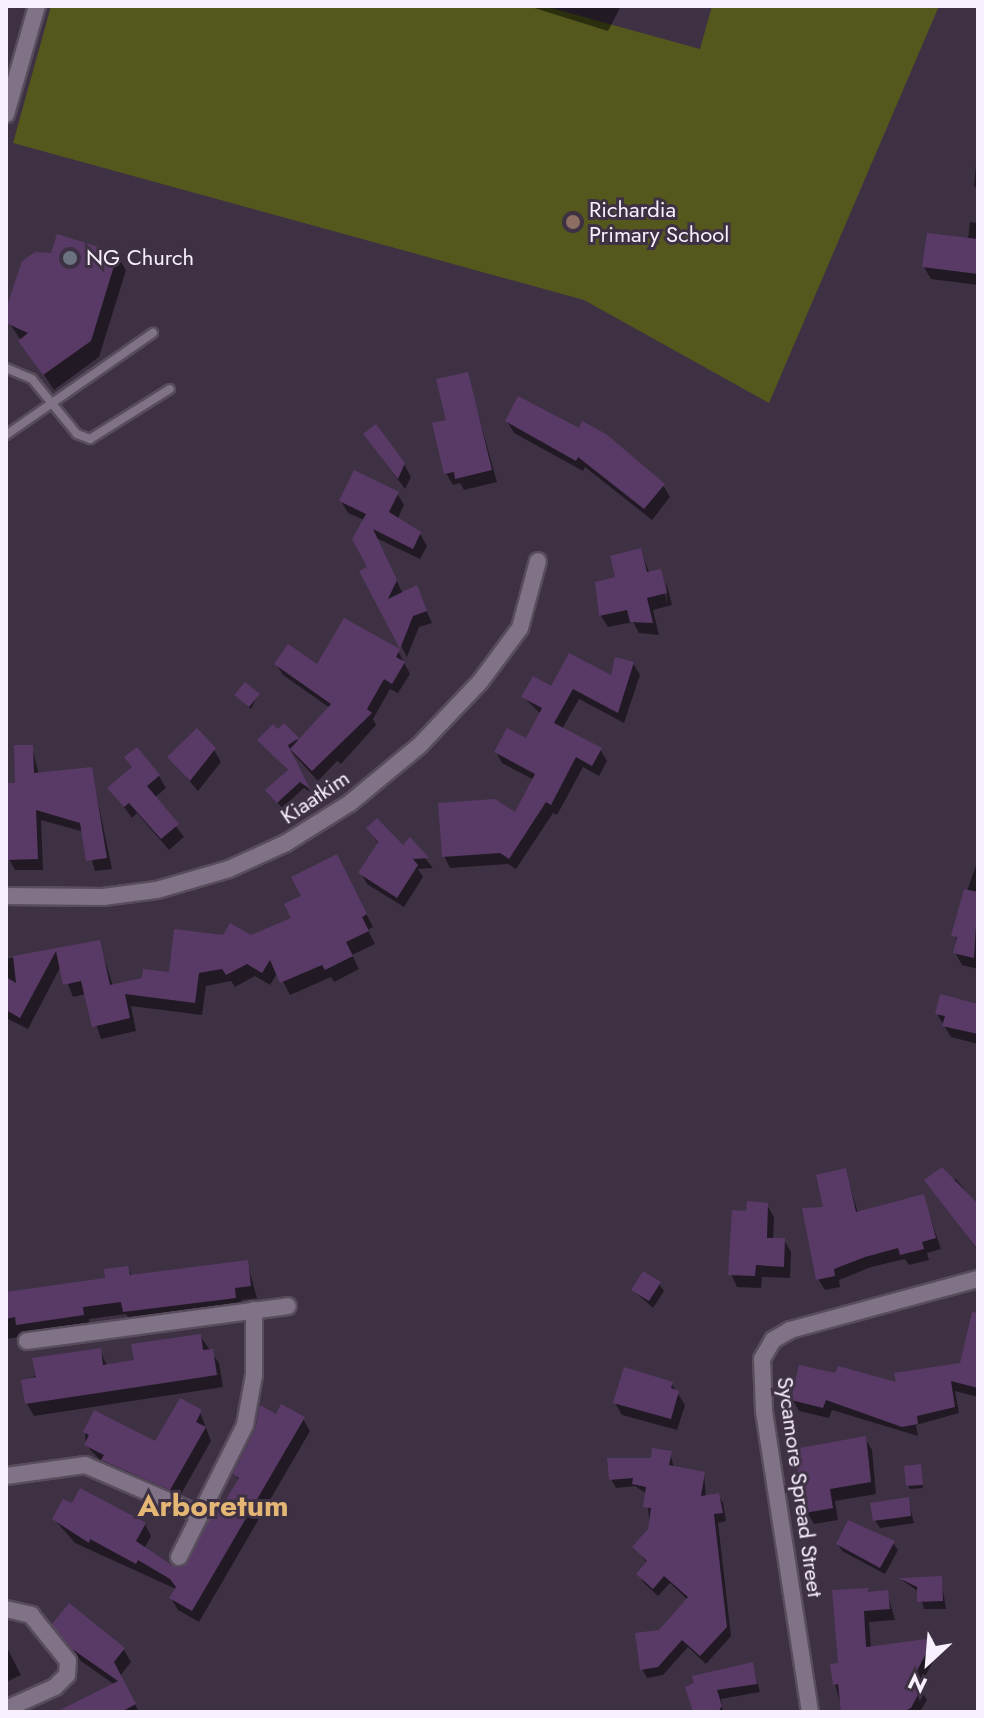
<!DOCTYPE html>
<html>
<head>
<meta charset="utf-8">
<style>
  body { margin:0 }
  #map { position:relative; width:984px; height:1718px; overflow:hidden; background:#3e3144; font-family:Jost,sans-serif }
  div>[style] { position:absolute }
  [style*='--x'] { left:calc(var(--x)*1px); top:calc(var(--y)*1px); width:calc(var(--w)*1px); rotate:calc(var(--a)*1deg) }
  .green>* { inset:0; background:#54581c }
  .shadow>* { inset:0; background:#0007 }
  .building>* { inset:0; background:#593a66 }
  .roads { filter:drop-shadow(2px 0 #584d5d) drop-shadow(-2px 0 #584d5d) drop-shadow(0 2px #584d5d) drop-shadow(0 -2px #584d5d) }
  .lane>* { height:8px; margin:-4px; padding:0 4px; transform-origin:4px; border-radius:4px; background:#807287 }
  .street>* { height:16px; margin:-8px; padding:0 8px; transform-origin:8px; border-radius:8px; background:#807287 }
  .dots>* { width:22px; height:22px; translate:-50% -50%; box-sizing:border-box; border:4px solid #3e3144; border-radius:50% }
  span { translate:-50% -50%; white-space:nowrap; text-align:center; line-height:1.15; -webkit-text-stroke:6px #3e3144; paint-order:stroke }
  .poi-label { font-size:22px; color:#f9f0fd }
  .left { translate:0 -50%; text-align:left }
  .street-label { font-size:22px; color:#f9f0fd }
  .district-label { font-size:30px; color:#e5b774; font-weight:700 }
  .frame { position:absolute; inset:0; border:8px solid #f9f0fd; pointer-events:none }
  .north { position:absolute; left:888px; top:1622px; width:80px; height:80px; -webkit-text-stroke:6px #3e3144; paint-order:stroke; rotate:206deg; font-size:22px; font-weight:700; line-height:32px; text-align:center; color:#f9f0fd }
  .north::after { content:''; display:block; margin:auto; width:28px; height:36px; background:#f9f0fd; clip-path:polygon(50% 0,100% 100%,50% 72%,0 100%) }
</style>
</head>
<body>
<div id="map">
  <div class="green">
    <i style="clip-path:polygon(51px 6px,544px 6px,700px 49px,712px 6px,939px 6px,769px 403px,584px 300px,13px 143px)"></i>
  </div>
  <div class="shadow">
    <i style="clip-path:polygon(528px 6px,621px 6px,608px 31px)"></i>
    <i style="clip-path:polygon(978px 145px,978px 192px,974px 185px)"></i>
    <i style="clip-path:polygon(970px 222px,978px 223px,978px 285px,931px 279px,924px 267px,968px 240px)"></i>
    <i style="clip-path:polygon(116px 254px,126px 270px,99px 357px,54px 390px,6px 318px)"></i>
    <i style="clip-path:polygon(467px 374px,497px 482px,464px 490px,460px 483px,453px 485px,446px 473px,449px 422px)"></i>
    <i style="clip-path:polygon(507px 421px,663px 485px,670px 497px,652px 520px,585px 467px,583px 471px,514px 433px)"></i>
    <i style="clip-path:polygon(365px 435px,404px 464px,411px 477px,405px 489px)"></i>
    <i style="clip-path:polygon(397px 493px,404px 505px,397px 520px,420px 534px,427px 546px,420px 559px,376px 538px,403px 594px,416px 588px,432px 623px,419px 627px,407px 657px,362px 572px,369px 568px,364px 520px,348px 513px,341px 501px)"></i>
    <i style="clip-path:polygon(640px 550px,650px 574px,660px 572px,667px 603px,666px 582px,672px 605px,653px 610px,659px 635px,639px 633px,633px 622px,608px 627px,601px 616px,597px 583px,617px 579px)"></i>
    <i style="clip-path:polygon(398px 651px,410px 674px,398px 693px,390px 689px,373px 719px,376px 725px,341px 764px,337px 761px,318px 781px,288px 748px,310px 792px,304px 788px,282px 808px,268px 791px,289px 772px,260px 740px,284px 726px,299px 742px,330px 708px,283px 675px,276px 664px,318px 667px)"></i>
    <i style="clip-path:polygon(633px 663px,640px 675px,624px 723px,579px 699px,562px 729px,600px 749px,607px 761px,599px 776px,583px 767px,557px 815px,553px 813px,516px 869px,508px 864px,450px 868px,444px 856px,516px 815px,534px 780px,502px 763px,496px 752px,526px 741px,541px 714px,523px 697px,612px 678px)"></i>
    <i style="clip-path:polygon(258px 695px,251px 709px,237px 696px)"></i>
    <i style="clip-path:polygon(32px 747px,39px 775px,91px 769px,112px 869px,95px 871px,84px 832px,41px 820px,43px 870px,15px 870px,9px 859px,17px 785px)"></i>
    <i style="clip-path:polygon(214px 750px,221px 762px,198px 791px,169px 757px)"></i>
    <i style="clip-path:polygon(159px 776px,166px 788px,154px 798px,184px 837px,169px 850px,137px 813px,132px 818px,110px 788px)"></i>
    <i style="clip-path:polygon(368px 829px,403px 848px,410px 840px,433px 868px,418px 869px,423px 877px,404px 907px,367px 884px,361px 873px,379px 845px)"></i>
    <i style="clip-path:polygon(978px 860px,978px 969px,962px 965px,955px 952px,957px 919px)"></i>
    <i style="clip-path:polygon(344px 870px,373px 927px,368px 930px,375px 944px,352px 955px,359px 969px,334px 982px,331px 977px,290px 995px,278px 972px,270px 985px,255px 976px,235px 987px,231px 981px,206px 986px,202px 1015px,131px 1006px,136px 1031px,101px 1039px,86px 994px,73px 997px,61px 966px,28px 1029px,6px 1018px,6px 959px,99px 942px,113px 986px,171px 975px,293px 919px)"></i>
    <i style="clip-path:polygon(978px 1005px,978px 1044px,951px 1037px,937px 1014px)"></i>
    <i style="clip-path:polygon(845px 1170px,858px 1213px,923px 1196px,941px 1249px,927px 1253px,929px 1260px,909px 1265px,905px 1259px,871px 1267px,839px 1280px,840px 1287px,825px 1290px,818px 1279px,826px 1209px)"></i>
    <i style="clip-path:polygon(956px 1179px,978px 1207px,976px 1248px,926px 1181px)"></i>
    <i style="clip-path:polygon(767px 1205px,774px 1217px,773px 1240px,784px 1240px,791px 1252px,790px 1278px,762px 1277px,761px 1288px,737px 1287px,731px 1274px,748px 1213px)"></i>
    <i style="clip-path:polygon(247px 1262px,257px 1298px,241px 1300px,242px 1310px,132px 1324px,126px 1314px,89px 1319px,90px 1327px,6px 1339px,6px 1294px,108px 1280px,127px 1268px,133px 1277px)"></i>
    <i style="clip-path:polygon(659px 1284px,664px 1291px,653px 1308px,633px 1290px)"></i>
    <i style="clip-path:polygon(200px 1336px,219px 1363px,223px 1387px,34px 1416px,27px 1404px,23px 1381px,100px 1350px,107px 1366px,136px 1362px)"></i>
    <i style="clip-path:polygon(978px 1343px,978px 1397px,955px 1391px,959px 1413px,916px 1425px,918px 1436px,832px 1410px,829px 1418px,799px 1411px,793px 1400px,898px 1385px,961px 1365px)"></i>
    <i style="clip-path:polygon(671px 1383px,685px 1405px,677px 1430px,622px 1415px,615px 1403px)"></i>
    <i style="clip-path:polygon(200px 1412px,211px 1441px,177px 1501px,111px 1472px,86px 1445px,85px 1432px,156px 1444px)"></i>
    <i style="clip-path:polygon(276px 1417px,303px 1419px,310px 1431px,199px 1622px,178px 1610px,171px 1598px,176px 1589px,75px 1543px,54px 1519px,145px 1524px,151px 1536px,144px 1549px,173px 1568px,186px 1569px,239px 1481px,235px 1474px)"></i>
    <i style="clip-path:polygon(865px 1438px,872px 1450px,876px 1494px,835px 1501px,838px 1520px,814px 1524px,807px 1512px)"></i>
    <i style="clip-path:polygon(670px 1453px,674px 1468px,704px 1474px,706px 1497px,718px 1495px,723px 1503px,726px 1521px,718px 1523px,731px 1636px,706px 1664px,688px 1647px,663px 1675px,647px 1678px,642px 1669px,660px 1632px,688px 1600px,670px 1583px,658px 1596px,643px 1582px,639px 1574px,648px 1564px,634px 1547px,650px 1530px,647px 1494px,635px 1486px,616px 1488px,611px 1479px)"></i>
    <i style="clip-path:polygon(921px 1470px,923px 1488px,910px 1489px,908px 1486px)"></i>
    <i style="clip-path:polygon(908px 1499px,914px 1523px,880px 1528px,875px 1520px)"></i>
    <i style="clip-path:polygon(893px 1543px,898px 1550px,885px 1574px,842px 1551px,838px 1544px)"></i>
    <i style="clip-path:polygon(941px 1578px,946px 1609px,924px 1609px,919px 1592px,902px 1580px)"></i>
    <i style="clip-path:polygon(834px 1592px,887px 1592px,895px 1620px,869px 1622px,871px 1648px,933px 1640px,939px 1651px,919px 1687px,927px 1700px,920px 1712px,843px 1712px,835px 1684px,840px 1665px)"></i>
    <i style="clip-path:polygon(69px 1606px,124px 1650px,131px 1662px,120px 1676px,139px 1712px,62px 1712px,115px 1685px,81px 1661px,62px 1636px,55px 1624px)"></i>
    <i style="clip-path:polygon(6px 1646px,21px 1675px,6px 1682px)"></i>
    <i style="clip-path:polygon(752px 1664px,760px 1692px,721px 1699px,723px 1712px,695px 1712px,687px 1688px)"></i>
  </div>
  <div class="building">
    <i style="clip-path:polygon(927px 233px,978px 239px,978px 274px,922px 267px)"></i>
    <i style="clip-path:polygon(57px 234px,118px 253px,91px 341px,43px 375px,18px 341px,28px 333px,6px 323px,6px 309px,22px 261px,35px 252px,51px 253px)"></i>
    <i style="clip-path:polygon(468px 372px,492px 470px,455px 479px,454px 472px,444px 474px,432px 423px,446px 420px,436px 379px)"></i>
    <i style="clip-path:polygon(518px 396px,579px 428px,582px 421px,606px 434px,665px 484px,644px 509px,578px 457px,576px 461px,505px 421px)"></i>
    <i style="clip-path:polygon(376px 424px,405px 463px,398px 479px,363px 434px)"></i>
    <i style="clip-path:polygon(354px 470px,399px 492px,389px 512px,421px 532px,413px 549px,373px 529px,397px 580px,388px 599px,417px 585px,427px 611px,413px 616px,400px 649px,359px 571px,367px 567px,352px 539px,366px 514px,339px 501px)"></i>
    <i style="clip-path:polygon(641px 548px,647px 572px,661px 569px,667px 593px,647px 598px,653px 623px,630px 622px,627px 610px,599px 616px,595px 582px,615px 577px,610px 556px)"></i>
    <i style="clip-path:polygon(344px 618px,400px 649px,396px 657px,405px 662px,392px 684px,384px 679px,367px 709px,372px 713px,312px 771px,290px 749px,331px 704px,274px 664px,288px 644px,317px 664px)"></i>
    <i style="clip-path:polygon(569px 653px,611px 675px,615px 657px,634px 662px,618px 713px,573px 689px,554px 723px,602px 748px,592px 766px,576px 757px,551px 805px,546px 802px,509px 859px,500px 853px,442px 857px,438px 803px,495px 799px,515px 812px,535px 774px,494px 752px,507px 728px,526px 738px,542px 708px,521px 697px,533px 676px,551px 686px)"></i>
    <i style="clip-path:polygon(245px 682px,260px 694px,249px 707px,234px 695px)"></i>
    <i style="clip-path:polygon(284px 723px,299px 738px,288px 745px,310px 789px,300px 782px,277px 803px,265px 790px,288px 770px,257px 740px,273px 724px,278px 729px)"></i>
    <i style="clip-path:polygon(197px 728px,216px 748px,190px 781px,167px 757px)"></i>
    <i style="clip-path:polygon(14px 745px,33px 745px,34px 773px,92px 767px,107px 858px,86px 861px,80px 823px,36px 810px,38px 859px,7px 860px,6px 783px,15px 783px)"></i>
    <i style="clip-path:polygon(137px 747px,160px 775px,147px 786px,179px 824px,161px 839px,129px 803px,124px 807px,107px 788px,132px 767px,124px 757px)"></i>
    <i style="clip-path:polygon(377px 818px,403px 845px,410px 837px,429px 858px,413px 859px,418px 865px,397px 898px,358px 873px,378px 842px,366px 828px)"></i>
    <i style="clip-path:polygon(337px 854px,367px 914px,362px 917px,369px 931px,346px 942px,353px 956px,325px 970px,322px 965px,280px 983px,270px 960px,262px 973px,247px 964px,226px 975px,222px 969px,199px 973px,195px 1003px,125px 994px,130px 1018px,92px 1027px,81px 981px,63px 985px,56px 951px,20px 1018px,6px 1010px,6px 977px,16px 983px,13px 956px,100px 940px,110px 985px,142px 978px,143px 969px,169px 972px,174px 929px,223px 935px,230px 923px,251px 935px,291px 918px,284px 904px,301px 896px,291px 877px)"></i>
    <i style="clip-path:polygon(964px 889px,978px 892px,974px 958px,953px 953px,957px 937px,951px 936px)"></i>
    <i style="clip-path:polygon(940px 994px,978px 1004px,978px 1034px,942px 1026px,945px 1016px,935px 1014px)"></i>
    <i style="clip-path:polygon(942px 1167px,978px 1204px,978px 1250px,924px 1180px)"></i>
    <i style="clip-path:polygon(846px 1168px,856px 1212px,924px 1194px,936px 1238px,922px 1242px,924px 1249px,900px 1255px,898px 1248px,865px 1257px,834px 1269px,835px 1276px,816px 1280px,802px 1208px,823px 1207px,816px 1175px)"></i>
    <i style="clip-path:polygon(747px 1201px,768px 1203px,767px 1238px,785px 1238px,784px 1267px,756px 1265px,755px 1276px,728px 1275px,732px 1210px,746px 1211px)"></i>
    <i style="clip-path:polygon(248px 1260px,251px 1286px,235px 1288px,236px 1298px,123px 1312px,121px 1302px,83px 1307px,84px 1315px,16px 1325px,15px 1317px,6px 1319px,6px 1292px,105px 1278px,104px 1269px,128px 1266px,130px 1275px)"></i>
    <i style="clip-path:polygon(643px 1271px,661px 1282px,649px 1301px,631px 1290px)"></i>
    <i style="clip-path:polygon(972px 1312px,978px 1313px,978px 1388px,951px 1381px,955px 1407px,917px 1416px,918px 1424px,902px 1427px,826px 1400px,823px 1408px,791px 1400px,799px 1365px,835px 1373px,838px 1366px,896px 1382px,894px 1373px,960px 1363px)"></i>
    <i style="clip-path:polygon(201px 1334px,203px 1350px,213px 1349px,217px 1375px,25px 1404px,21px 1380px,36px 1377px,32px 1358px,101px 1348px,103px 1365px,134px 1360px,131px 1344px)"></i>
    <i style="clip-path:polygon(624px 1367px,673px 1382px,671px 1388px,679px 1391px,671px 1419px,613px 1403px)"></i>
    <i style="clip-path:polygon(180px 1398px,202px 1410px,196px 1422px,206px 1427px,170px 1490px,101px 1460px,104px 1455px,84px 1445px,89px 1435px,83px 1432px,94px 1410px,155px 1441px)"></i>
    <i style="clip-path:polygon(281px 1404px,305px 1417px,192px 1611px,169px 1598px,176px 1587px,170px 1579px,138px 1560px,136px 1564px,90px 1539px,89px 1543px,52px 1519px,63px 1499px,72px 1503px,80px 1488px,146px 1523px,136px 1541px,173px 1566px,184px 1567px,218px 1503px,222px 1506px,239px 1478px,233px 1474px,255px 1430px,260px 1405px,276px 1414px)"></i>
    <i style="clip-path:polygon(866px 1436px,871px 1482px,830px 1489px,833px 1508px,805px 1513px,794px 1449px)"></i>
    <i style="clip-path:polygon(652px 1448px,672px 1451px,669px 1465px,705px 1472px,701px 1496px,719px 1493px,723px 1513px,714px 1514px,727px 1627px,700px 1656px,682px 1640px,658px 1667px,640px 1670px,635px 1633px,659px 1630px,688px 1597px,664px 1576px,653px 1589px,636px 1574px,647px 1561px,632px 1547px,648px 1529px,651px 1508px,643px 1507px,646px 1487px,632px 1484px,633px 1478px,609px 1480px,607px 1458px,651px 1458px)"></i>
    <i style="clip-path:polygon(921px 1464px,923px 1485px,906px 1486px,904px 1466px)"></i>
    <i style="clip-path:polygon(909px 1497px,911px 1516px,873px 1521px,870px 1503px)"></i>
    <i style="clip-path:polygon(848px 1520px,895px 1541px,880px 1568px,836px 1544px)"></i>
    <i style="clip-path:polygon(942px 1576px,943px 1601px,917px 1602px,917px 1587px,899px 1578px)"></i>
    <i style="clip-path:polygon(869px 1588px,867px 1592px,888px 1590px,890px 1609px,864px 1611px,866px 1647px,934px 1638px,911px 1682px,922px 1687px,911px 1708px,902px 1712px,841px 1712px,838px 1684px,833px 1685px,830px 1664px,838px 1663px,832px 1590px)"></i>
    <i style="clip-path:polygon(69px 1603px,125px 1648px,114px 1662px,136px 1704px,121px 1712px,56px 1712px,118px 1681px,72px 1649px,52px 1624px)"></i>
    <i style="clip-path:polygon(753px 1662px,757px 1684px,717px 1690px,722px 1706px,718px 1712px,693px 1712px,685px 1687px,694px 1683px,692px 1676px)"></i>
  </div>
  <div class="roads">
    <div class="lane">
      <i style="--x:6;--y:368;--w:28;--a:23"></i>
      <i style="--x:32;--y:379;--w:71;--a:50.7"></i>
      <i style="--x:77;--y:434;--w:14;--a:21"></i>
      <i style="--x:90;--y:439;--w:94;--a:-32"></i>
      <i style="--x:6;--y:435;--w:179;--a:-34.8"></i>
    </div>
    <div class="street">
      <i style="--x:6;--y:114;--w:112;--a:-74"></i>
      <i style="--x:6;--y:896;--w:97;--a:0.6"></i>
      <i style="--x:103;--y:897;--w:54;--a:-7.4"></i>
      <i style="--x:157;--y:890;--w:75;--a:-16.3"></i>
      <i style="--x:229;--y:869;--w:63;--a:-24.5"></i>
      <i style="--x:286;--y:843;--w:75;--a:-32"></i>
      <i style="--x:350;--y:803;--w:89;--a:-39.6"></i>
      <i style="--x:419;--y:746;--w:88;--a:-46.4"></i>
      <i style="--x:480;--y:682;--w:67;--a:-53.5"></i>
      <i style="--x:520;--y:628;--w:69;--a:-75"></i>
      <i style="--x:27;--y:1341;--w:263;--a:-7.6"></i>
      <i style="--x:6;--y:1476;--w:80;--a:-7.9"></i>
      <i style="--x:85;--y:1465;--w:126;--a:23.3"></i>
      <i style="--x:179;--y:1557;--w:148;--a:-63.4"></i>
      <i style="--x:245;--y:1425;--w:51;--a:-79.8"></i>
      <i style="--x:254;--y:1375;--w:65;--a:-90"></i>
      <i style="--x:6;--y:1609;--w:26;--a:13"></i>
      <i style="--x:31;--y:1615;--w:59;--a:51.2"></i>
      <i style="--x:68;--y:1661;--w:14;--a:94"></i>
      <i style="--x:67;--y:1675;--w:17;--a:135"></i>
      <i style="--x:55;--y:1687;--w:54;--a:155.8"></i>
      <i style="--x:810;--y:1712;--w:305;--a:-98.7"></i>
      <i style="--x:764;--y:1410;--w:51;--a:-92.2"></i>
      <i style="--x:762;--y:1359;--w:22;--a:-60"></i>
      <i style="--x:773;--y:1340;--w:20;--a:-30"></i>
      <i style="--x:790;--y:1330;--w:195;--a:-15.2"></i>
    </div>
  </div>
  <div class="dots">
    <i style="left:573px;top:222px;background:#8d6e63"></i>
    <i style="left:70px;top:258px;background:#6b7280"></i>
  </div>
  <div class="poi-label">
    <span class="left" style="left:589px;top:222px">Richardia<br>Primary School</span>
    <span class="left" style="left:86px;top:258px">NG Church</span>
  </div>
  <div class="street-label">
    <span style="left:315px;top:797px;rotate:-34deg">Kiaatkim</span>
    <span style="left:800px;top:1487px;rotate:82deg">Sycamore Spread Street</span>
  </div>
  <div class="district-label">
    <span style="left:213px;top:1506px">Arboretum</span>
  </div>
  <div class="frame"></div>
  <div class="north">N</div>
</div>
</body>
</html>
